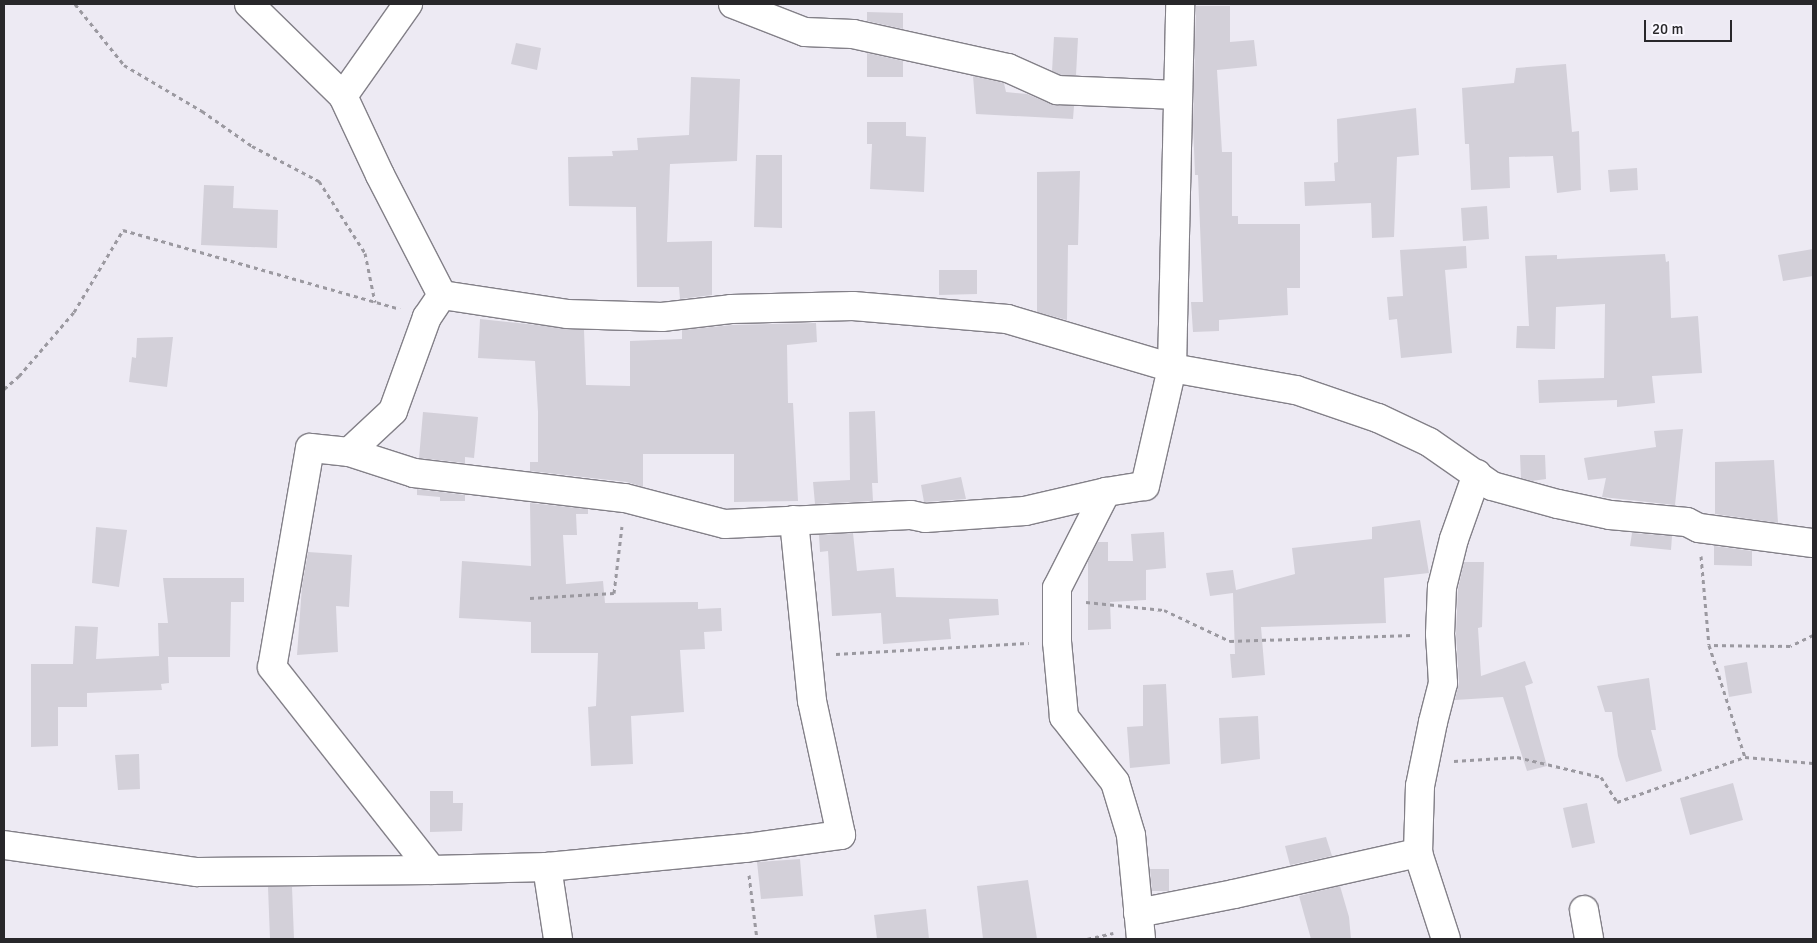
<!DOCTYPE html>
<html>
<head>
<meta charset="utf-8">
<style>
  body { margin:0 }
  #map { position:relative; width:1817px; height:943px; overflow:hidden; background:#edeaf3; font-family:Signika,sans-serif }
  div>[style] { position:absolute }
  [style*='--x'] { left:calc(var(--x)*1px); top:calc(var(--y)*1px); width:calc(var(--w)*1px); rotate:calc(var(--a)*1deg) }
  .building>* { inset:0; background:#d3d0d9 }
  .path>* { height:3px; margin-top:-1.5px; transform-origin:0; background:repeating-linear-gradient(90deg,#9b99a0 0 4px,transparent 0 8px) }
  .roads { filter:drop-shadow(1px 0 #838088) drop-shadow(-1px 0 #838088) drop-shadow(0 1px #838088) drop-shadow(0 -1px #838088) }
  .street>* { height:28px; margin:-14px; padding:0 14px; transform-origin:14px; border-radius:14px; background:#fff }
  span { translate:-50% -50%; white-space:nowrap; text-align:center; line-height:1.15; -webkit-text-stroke:4.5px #faf8ff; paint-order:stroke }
  .frame { position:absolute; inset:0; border:5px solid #28272a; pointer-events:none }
  .scale { position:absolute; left:1644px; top:20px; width:88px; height:22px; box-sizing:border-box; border:2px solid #28272a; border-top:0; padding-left:6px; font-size:15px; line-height:18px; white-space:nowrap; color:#28272a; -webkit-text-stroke:4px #faf8ff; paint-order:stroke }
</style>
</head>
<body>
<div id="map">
  <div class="building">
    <i style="clip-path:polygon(1196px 6px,1230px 6px,1230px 42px,1254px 40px,1257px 66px,1217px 70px,1222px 152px,1232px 152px,1232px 216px,1238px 216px,1238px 224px,1300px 224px,1300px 288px,1287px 288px,1288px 315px,1219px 320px,1219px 331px,1193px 332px,1191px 302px,1203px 302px,1198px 175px,1195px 175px,1193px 123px)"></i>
    <i style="clip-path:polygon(867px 12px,903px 13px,903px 29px,867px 21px)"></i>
    <i style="clip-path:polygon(1054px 37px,1078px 38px,1076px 75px,1061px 75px,1052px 71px)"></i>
    <i style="clip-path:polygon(516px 43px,541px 48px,537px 70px,511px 64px)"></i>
    <i style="clip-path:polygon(867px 53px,903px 61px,903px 77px,867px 77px)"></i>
    <i style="clip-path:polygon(1566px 64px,1572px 132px,1579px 131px,1581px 190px,1557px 193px,1553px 156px,1509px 157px,1510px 188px,1471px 190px,1469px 144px,1465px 144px,1462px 88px,1514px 83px,1516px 68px)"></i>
    <i style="clip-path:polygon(973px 76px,1004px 83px,1006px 92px,1027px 94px,1051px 104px,1074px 106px,1073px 119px,976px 114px)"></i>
    <i style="clip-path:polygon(691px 77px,740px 79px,737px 161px,670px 164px,667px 242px,712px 241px,712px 295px,680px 299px,679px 287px,637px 287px,636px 207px,569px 206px,568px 157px,613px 156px,612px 151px,638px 150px,637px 138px,689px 135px)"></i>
    <i style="clip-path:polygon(1416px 108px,1419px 155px,1397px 157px,1394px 237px,1372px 238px,1371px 203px,1305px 206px,1304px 182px,1335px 181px,1334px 163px,1338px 162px,1337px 119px)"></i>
    <i style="clip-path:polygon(867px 122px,906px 122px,906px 136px,926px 137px,924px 192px,870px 189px,872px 144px,867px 144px)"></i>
    <i style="clip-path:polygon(756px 155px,782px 155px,782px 228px,754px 227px)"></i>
    <i style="clip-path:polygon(1637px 168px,1638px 190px,1610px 192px,1608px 170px)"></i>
    <i style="clip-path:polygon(1080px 171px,1078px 245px,1068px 245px,1067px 320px,1063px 319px,1037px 312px,1037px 172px)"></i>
    <i style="clip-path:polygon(204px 185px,234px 186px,233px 208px,278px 210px,277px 248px,201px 245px)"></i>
    <i style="clip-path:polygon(1487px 206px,1489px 239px,1463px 241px,1461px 208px)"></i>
    <i style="clip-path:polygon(1466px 246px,1467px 268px,1445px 270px,1452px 353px,1401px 358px,1397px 319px,1389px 320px,1387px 297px,1403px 296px,1400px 250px)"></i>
    <i style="clip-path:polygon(1813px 249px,1813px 276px,1783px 281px,1778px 255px)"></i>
    <i style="clip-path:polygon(1665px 254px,1666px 262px,1669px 261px,1671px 318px,1698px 316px,1702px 373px,1652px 376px,1655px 403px,1617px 407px,1617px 400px,1539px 403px,1538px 380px,1604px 378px,1605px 304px,1556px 307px,1555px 349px,1516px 348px,1517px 326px,1529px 326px,1525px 256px,1557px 255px,1557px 259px)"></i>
    <i style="clip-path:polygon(939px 270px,977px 270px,977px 294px,939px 295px)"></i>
    <i style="clip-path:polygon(480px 319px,584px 330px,586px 385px,630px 386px,630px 341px,682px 339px,682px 330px,732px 325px,816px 323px,817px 342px,787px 345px,788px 403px,793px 403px,798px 501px,734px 502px,734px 454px,643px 454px,643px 487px,627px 482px,530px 471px,530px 462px,538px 462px,538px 412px,535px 361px,478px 358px)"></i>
    <i style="clip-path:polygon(173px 337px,167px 387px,129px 382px,132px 357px,136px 358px,137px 338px)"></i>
    <i style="clip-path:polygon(875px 411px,878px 483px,872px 483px,873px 501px,815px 504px,813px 482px,850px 480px,849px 412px)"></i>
    <i style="clip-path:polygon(423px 412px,478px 417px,474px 458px,465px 457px,465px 463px,419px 458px)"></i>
    <i style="clip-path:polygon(1683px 429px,1675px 505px,1602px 497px,1606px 478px,1588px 480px,1584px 458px,1656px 447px,1654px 431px)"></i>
    <i style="clip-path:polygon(1520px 455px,1545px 455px,1546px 479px,1532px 481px,1521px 478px)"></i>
    <i style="clip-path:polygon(1774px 460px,1778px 523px,1715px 514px,1715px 462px)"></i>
    <i style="clip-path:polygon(961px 477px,966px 499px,924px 502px,921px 485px)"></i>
    <i style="clip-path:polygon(417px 489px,465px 495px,465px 501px,440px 501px,440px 497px,417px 495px)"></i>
    <i style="clip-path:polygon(530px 503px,588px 509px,588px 514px,576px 514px,577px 535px,563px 535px,566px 584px,603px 581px,605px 603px,698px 602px,698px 609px,721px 608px,722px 631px,704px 632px,705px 649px,680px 650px,684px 712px,631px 716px,633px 764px,591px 766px,588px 707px,596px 706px,598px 653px,531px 653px,531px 622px,459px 618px,462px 561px,531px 566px)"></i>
    <i style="clip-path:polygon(1420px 520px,1429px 573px,1384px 578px,1386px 623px,1261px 627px,1265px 675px,1232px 678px,1230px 654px,1235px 654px,1233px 593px,1210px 596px,1206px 573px,1233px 570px,1236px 590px,1295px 574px,1292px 548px,1372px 539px,1372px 527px)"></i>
    <i style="clip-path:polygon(96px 527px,127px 530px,119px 587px,92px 583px)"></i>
    <i style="clip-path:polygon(1164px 532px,1166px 568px,1146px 570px,1146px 600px,1110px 602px,1111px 629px,1088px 630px,1088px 561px,1098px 542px,1108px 542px,1108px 561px,1133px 561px,1131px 534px)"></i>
    <i style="clip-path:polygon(853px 533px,857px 571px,894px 568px,896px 597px,998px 599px,999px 615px,949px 619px,951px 639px,883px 644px,881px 613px,832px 616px,828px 551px,820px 552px,819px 535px)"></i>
    <i style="clip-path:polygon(1632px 533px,1672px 536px,1671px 550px,1630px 546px)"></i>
    <i style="clip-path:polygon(1714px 546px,1752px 551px,1752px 566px,1714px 565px)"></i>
    <i style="clip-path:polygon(308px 552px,352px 555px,349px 607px,336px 606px,338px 652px,297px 655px,302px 586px)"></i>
    <i style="clip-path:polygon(1464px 562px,1484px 562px,1482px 627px,1478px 628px,1481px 676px,1525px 661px,1533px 683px,1525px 686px,1547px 766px,1527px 771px,1503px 697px,1455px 700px,1459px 682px,1456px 634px,1458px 589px)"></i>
    <i style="clip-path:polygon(163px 578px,244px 578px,244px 602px,231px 602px,230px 657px,168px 657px,169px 683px,161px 684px,162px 690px,87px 693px,87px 707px,58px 707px,58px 746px,31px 747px,31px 664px,73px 664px,75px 626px,98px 627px,96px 659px,159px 656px,158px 623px,168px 623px)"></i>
    <i style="clip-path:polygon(1747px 662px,1752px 693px,1729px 697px,1724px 666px)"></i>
    <i style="clip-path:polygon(1649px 678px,1656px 730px,1651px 730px,1662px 771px,1626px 782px,1618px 756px,1612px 712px,1605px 712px,1597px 686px)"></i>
    <i style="clip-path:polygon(1166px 684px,1170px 764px,1130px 768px,1127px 727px,1143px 726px,1143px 685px)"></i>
    <i style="clip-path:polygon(1258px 716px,1260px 759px,1221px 764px,1219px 718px)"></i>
    <i style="clip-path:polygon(139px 754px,140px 789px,118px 790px,115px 755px)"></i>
    <i style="clip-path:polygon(1733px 783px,1743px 820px,1690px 835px,1680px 798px)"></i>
    <i style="clip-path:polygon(430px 791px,453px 791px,453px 803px,463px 803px,462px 831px,430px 832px)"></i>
    <i style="clip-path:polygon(1587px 803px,1595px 843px,1572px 848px,1563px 808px)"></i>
    <i style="clip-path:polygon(1326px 837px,1332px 856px,1290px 865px,1285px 846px)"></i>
    <i style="clip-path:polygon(800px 859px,803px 896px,761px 899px,757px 862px)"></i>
    <i style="clip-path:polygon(1150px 869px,1169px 869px,1169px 891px,1152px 891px)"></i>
    <i style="clip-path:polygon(1028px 880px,1037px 939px,983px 939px,977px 886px)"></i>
    <i style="clip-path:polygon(1340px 886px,1349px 917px,1351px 939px,1311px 939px,1299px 896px)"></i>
    <i style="clip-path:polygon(268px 887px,292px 887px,294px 939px,270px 939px)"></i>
    <i style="clip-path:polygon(926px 909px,929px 939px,877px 939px,874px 915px)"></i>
  </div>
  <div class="path">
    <i style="--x:75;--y:4;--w:78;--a:51.2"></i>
    <i style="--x:124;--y:65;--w:91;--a:30.5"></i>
    <i style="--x:202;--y:111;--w:61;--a:35"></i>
    <i style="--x:252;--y:146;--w:76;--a:27.6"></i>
    <i style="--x:319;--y:181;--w:85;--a:57.4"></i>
    <i style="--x:365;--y:253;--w:50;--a:78.5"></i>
    <i style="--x:4;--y:389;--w:20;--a:-41"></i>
    <i style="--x:19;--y:376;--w:84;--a:-49.3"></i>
    <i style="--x:74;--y:312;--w:96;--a:-59.1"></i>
    <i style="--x:123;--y:230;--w:288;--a:15.9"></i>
    <i style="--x:1701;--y:556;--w:89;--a:84.9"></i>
    <i style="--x:530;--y:598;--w:84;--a:-3.4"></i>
    <i style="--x:614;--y:593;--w:67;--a:-83.2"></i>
    <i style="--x:1086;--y:602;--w:78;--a:5.9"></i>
    <i style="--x:1164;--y:610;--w:73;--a:25.2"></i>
    <i style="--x:1230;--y:641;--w:182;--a:-1.9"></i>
    <i style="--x:1813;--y:635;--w:25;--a:154"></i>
    <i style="--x:1790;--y:646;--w:81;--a:-179.3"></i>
    <i style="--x:1709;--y:645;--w:118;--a:72.2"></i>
    <i style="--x:1745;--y:757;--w:68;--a:5"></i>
    <i style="--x:836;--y:654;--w:193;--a:-3.3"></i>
    <i style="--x:1454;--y:761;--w:63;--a:-3.6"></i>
    <i style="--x:1517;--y:757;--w:86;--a:13.4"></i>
    <i style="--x:1601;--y:777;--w:30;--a:57"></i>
    <i style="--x:1617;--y:802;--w:136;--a:-19.4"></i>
    <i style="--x:749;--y:875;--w:64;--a:82.9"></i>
    <i style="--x:1087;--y:939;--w:27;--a:-13"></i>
  </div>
  <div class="roads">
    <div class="street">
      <i style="--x:249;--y:4;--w:132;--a:44.4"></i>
      <i style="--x:343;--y:96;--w:87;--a:64.9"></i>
      <i style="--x:380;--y:175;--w:135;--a:62.7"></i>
      <i style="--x:442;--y:295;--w:27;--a:124"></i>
      <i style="--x:427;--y:317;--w:100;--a:109.9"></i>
      <i style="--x:393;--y:411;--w:60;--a:137"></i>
      <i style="--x:349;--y:452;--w:39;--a:-174"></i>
      <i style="--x:310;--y:448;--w:222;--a:99.8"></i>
      <i style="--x:272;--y:667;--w:258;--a:51.8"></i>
      <i style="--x:733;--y:4;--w:77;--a:21.3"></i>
      <i style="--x:805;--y:32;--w:48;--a:2.4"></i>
      <i style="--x:853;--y:34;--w:159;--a:12.4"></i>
      <i style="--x:1008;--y:68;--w:54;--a:24.2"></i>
      <i style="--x:1057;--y:90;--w:121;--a:2.4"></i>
      <i style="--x:343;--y:96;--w:113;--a:-54.8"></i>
      <i style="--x:442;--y:295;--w:126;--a:8.6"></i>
      <i style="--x:567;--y:314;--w:95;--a:1.8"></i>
      <i style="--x:662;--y:317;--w:69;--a:-6.6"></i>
      <i style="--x:731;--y:309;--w:122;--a:-1.4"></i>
      <i style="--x:853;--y:306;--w:155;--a:4.8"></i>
      <i style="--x:1007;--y:319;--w:172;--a:16.5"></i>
      <i style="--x:1172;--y:368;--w:126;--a:10.1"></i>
      <i style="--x:1296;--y:390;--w:87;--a:18.9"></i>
      <i style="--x:1378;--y:418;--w:56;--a:25.2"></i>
      <i style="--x:1429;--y:442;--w:77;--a:34.9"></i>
      <i style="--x:1492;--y:486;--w:68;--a:15.3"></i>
      <i style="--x:1558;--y:504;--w:53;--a:11.9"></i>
      <i style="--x:1610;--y:515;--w:77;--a:5.2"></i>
      <i style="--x:1687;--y:522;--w:13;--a:27"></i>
      <i style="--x:1699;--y:528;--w:115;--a:7.5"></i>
      <i style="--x:349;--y:452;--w:68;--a:17.9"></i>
      <i style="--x:414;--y:473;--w:212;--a:6.8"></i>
      <i style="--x:625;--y:498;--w:103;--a:14.6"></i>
      <i style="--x:725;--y:524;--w:186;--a:-2.8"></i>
      <i style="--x:911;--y:515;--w:14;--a:12"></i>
      <i style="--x:925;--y:518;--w:100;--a:-4"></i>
      <i style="--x:1025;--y:511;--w:83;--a:-13.2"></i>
      <i style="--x:4;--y:845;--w:195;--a:8"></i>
      <i style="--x:197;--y:872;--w:235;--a:-0.5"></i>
      <i style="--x:432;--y:870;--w:115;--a:-1.5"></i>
      <i style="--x:547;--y:867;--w:200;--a:-5.5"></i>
      <i style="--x:746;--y:848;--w:96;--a:-7.8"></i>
      <i style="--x:841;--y:835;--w:137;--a:-102.2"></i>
      <i style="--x:812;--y:701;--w:182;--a:-95.7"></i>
      <i style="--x:1418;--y:853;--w:67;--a:-88.3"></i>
      <i style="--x:1420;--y:786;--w:65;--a:-78.5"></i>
      <i style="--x:1433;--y:722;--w:40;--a:-75.6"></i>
      <i style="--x:1443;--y:683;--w:49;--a:-93.5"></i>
      <i style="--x:1440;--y:634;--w:47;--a:-87.6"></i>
      <i style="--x:1442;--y:587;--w:49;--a:-76"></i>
      <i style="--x:1454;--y:539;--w:69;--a:-70.5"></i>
      <i style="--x:547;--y:867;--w:73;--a:81.3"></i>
      <i style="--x:1584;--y:910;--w:29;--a:80"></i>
      <i style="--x:1138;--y:913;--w:98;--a:-11.2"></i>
      <i style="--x:1234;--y:894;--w:189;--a:-12.6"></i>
      <i style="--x:1418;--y:853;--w:90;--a:72"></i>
      <i style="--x:1141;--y:939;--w:104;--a:-95.5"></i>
      <i style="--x:1131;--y:835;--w:55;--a:-106.8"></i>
      <i style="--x:1115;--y:782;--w:83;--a:-128.1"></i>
      <i style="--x:1064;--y:717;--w:75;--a:-95.3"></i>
      <i style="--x:1057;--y:642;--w:54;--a:-90"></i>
      <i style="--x:1057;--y:588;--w:108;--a:-63"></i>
      <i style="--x:1106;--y:492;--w:39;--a:-9"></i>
      <i style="--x:1145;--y:486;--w:121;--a:-77.1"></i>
      <i style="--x:1172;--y:368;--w:364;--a:-88.7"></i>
    </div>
  </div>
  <div class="frame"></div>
  <div class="scale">20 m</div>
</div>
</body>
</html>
